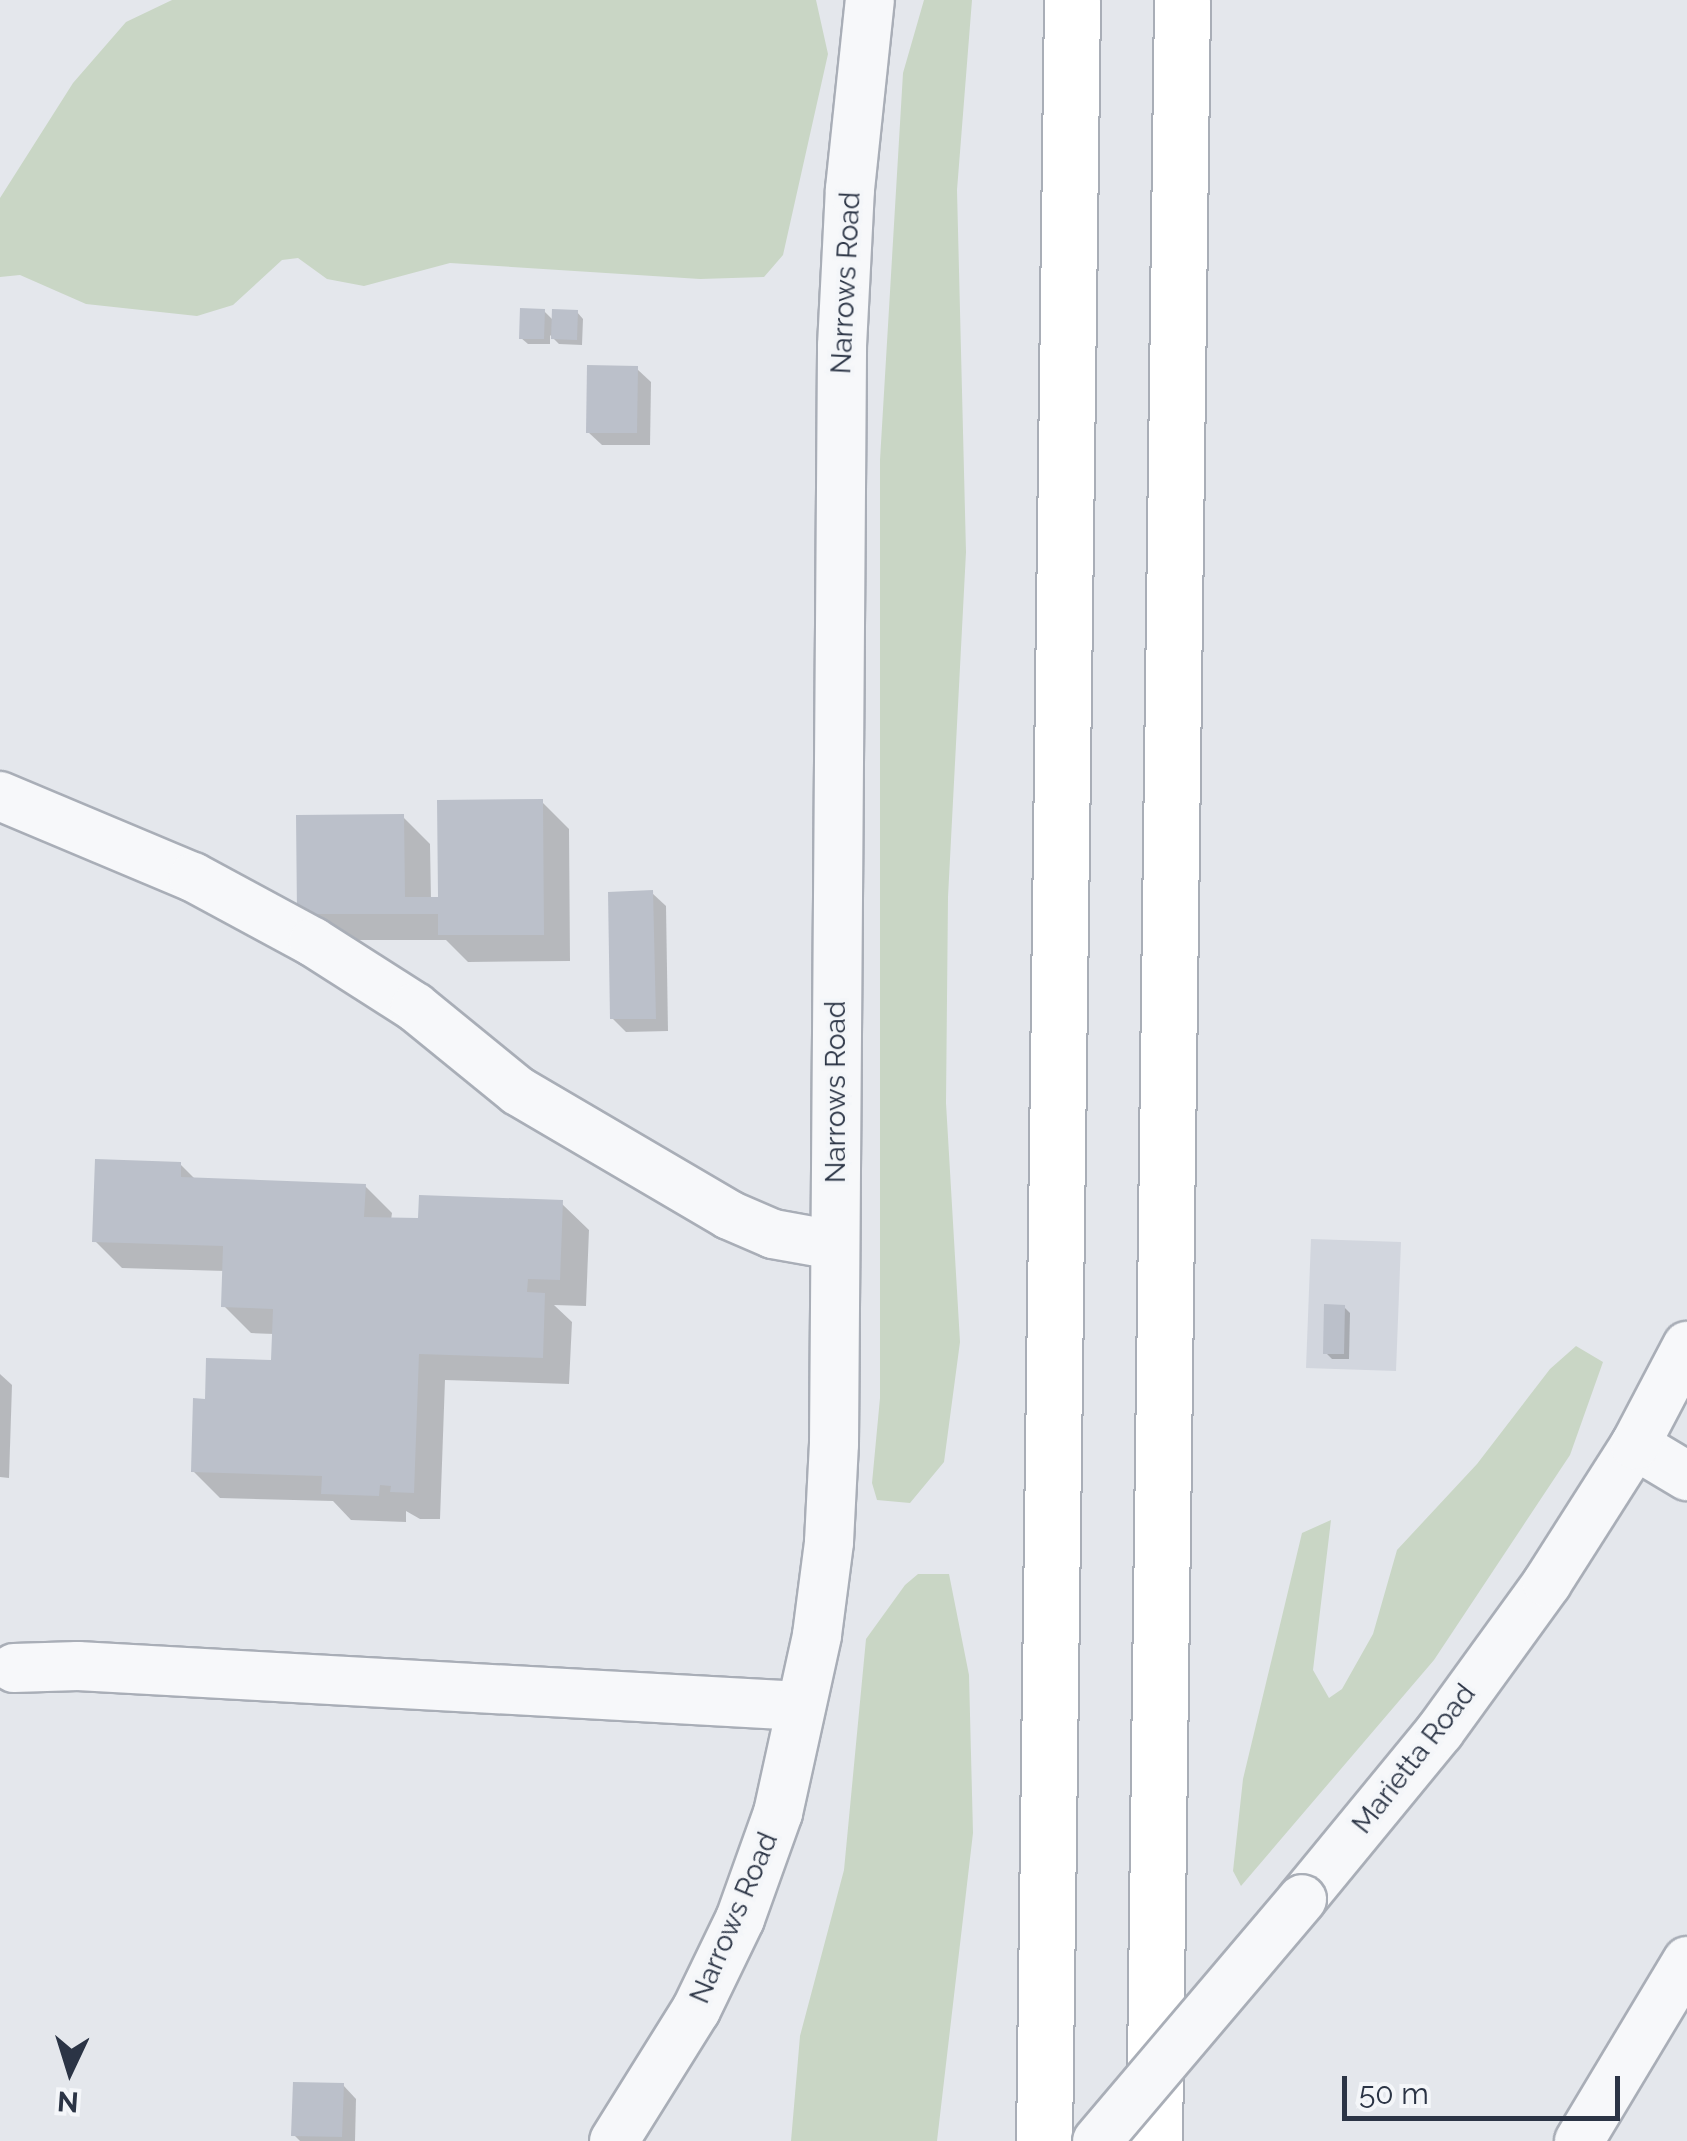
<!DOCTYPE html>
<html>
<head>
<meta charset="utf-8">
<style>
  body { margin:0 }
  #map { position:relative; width:1687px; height:2141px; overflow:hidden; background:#e4e7ec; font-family:Raleway,sans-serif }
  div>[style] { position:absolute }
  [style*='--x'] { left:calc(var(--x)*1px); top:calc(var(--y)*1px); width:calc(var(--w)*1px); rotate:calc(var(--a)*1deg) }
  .built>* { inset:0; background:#d2d6de }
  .green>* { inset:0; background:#c9d6c5 }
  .shadow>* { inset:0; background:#0003 }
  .building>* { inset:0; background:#bbc0ca }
  .roads { filter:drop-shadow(2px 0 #a9aeb7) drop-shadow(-2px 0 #a9aeb7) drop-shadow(0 2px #a9aeb7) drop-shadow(0 -2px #a9aeb7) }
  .minor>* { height:48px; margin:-24px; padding:0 24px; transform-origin:24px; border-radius:24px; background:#f7f8fa }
  .highway>* { height:55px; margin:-27.5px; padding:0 27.5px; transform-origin:27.5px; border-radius:27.5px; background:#fff }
  .bridges { filter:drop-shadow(2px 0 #a9aeb7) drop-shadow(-2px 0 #a9aeb7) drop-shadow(0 2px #a9aeb7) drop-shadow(0 -2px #a9aeb7) }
  .minor-bridge>* { height:48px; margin:-24px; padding:0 24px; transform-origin:24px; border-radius:24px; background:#f7f8fa }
  span { translate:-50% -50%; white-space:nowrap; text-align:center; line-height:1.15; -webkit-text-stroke:8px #f4f6f9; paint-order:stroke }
  .street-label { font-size:28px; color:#2b3445 }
  .north { position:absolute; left:20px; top:2021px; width:100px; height:100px; -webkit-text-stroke:8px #f4f6f9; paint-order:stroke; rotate:184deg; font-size:28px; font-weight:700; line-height:40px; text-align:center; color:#2b3445 }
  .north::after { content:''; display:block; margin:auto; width:35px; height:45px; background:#2b3445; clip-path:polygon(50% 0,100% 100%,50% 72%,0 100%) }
  .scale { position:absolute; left:1342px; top:2076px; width:278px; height:45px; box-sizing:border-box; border:5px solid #2b3445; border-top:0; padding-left:12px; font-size:30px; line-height:35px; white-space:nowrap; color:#2b3445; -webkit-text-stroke:8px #f4f6f9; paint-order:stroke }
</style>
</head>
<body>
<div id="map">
  <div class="built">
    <i style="clip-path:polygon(1311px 1239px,1401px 1242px,1396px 1371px,1306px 1368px)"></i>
  </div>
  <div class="green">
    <i style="clip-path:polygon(172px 0,816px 0,828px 54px,783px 255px,764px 277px,700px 279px,450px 263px,364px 286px,327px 279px,298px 258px,282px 260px,233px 305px,197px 316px,86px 304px,20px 275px,0 277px,0 198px,73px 83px,126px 22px)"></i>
    <i style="clip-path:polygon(924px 0,972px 0,957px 190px,966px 552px,948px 897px,946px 1103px,960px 1342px,944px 1462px,910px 1503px,877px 1500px,872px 1483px,880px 1398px,880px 460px,903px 73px)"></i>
    <i style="clip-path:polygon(1576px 1346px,1603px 1362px,1570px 1455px,1434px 1660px,1241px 1886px,1233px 1871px,1243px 1779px,1302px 1533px,1331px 1520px,1313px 1670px,1329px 1698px,1342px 1689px,1373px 1634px,1397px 1550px,1477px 1464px,1550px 1369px)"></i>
    <i style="clip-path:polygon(918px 1574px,949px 1574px,969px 1675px,973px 1833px,937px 2141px,791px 2141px,800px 2036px,844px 1870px,866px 1639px,905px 1585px)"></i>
  </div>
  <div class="shadow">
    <i style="clip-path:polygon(544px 311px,554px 321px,577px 312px,583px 319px,582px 345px,559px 344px,550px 335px,550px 344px,528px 344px,521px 338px)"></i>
    <i style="clip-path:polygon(637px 369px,651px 382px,650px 445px,602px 445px,588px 432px)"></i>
    <i style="clip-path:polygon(542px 802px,569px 829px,570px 961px,468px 962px,446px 940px,326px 940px,299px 913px,403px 817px,430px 844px,431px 900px,440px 900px)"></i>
    <i style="clip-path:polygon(652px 893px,666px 906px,668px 1031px,626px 1032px,612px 1018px)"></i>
    <i style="clip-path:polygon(180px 1164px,196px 1180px,365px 1186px,392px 1213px,391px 1220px,420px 1221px,561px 1203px,589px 1230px,586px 1306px,554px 1305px,572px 1322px,569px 1384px,445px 1380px,440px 1519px,420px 1519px,406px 1511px,406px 1522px,351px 1520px,333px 1501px,220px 1498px,193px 1471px,208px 1402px,273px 1362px,274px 1334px,251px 1333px,224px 1306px,225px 1271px,122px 1268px,95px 1241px)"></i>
    <i style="clip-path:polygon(1344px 1307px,1350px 1313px,1349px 1359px,1332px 1359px,1326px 1353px)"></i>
    <i style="clip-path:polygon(0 1374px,12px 1385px,9px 1478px,0 1477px)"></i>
    <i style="clip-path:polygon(343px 2085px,356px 2099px,355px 2141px,300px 2141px,294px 2135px)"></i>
  </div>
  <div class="building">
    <i style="clip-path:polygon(520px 308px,545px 309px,544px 339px,519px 339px)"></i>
    <i style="clip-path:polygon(552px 309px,578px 310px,577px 340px,551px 339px)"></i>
    <i style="clip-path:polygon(587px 365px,638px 366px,637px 433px,586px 433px)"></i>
    <i style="clip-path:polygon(543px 799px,544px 935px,438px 935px,438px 914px,297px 914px,296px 815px,404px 814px,405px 897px,438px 897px,437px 800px)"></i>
    <i style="clip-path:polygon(653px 890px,656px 1019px,610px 1019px,608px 892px)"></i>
    <i style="clip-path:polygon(95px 1159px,181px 1162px,181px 1177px,366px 1184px,364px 1217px,418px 1218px,419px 1195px,563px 1200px,560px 1280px,528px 1279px,527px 1292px,545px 1293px,543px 1358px,419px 1354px,414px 1493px,390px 1492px,391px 1486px,380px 1485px,379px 1496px,321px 1494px,322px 1476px,191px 1472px,193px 1398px,205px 1399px,206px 1358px,271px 1360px,273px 1309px,221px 1307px,223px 1246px,92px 1242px)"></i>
    <i style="clip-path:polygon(1324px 1304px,1345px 1305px,1344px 1354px,1323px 1354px)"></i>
    <i style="clip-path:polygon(293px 2082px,344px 2083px,342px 2137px,291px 2136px)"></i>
  </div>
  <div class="roads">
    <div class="minor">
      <i style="--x:0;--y:796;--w:209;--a:22.8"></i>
      <i style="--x:193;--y:877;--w:136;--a:28.4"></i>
      <i style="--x:313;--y:942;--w:121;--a:32.5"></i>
      <i style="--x:415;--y:1007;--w:133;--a:39.2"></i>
      <i style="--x:518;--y:1091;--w:245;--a:30.4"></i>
      <i style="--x:729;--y:1215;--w:48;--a:23.4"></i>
      <i style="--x:773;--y:1234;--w:63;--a:10.1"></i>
      <i style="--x:1635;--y:1445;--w:61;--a:30.8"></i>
      <i style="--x:14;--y:1668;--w:64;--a:-1.8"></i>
      <i style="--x:78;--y:1666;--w:724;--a:3.17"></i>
      <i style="--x:1302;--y:1899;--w:217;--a:-50.6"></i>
      <i style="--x:1440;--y:1731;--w:183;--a:-54.1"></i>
      <i style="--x:1547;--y:1583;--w:164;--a:-57.5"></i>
      <i style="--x:1635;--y:1445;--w:112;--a:-62.3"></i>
      <i style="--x:614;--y:2141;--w:155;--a:-58"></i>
      <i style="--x:696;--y:2010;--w:101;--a:-64.2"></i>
      <i style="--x:740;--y:1919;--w:113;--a:-70.3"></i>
      <i style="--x:778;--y:1813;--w:182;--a:-77.6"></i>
      <i style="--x:817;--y:1635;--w:94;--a:-82.6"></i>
      <i style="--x:829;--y:1542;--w:98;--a:-87.1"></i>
      <i style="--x:834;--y:1444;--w:1098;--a:-89.58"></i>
      <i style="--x:842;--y:346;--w:157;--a:-87.1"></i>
      <i style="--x:850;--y:189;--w:190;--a:-84"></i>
      <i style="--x:1579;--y:2141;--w:210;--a:-59"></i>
    </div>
    <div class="highway">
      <i style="--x:1044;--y:2141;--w:2141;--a:-89.25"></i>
      <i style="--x:1154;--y:2141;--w:2141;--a:-89.25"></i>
    </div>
  </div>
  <div class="bridges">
    <div class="minor-bridge">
      <i style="--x:1097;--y:2141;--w:317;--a:-49.7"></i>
    </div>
  </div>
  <div class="street-label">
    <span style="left:846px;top:283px;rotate:-87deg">Narrows Road</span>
    <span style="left:836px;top:1092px;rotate:-90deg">Narrows Road</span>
    <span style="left:1414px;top:1759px;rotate:-52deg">Marietta Road</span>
    <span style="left:734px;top:1918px;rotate:-67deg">Narrows Road</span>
  </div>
  <div class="north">N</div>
  <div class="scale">50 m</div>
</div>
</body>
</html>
